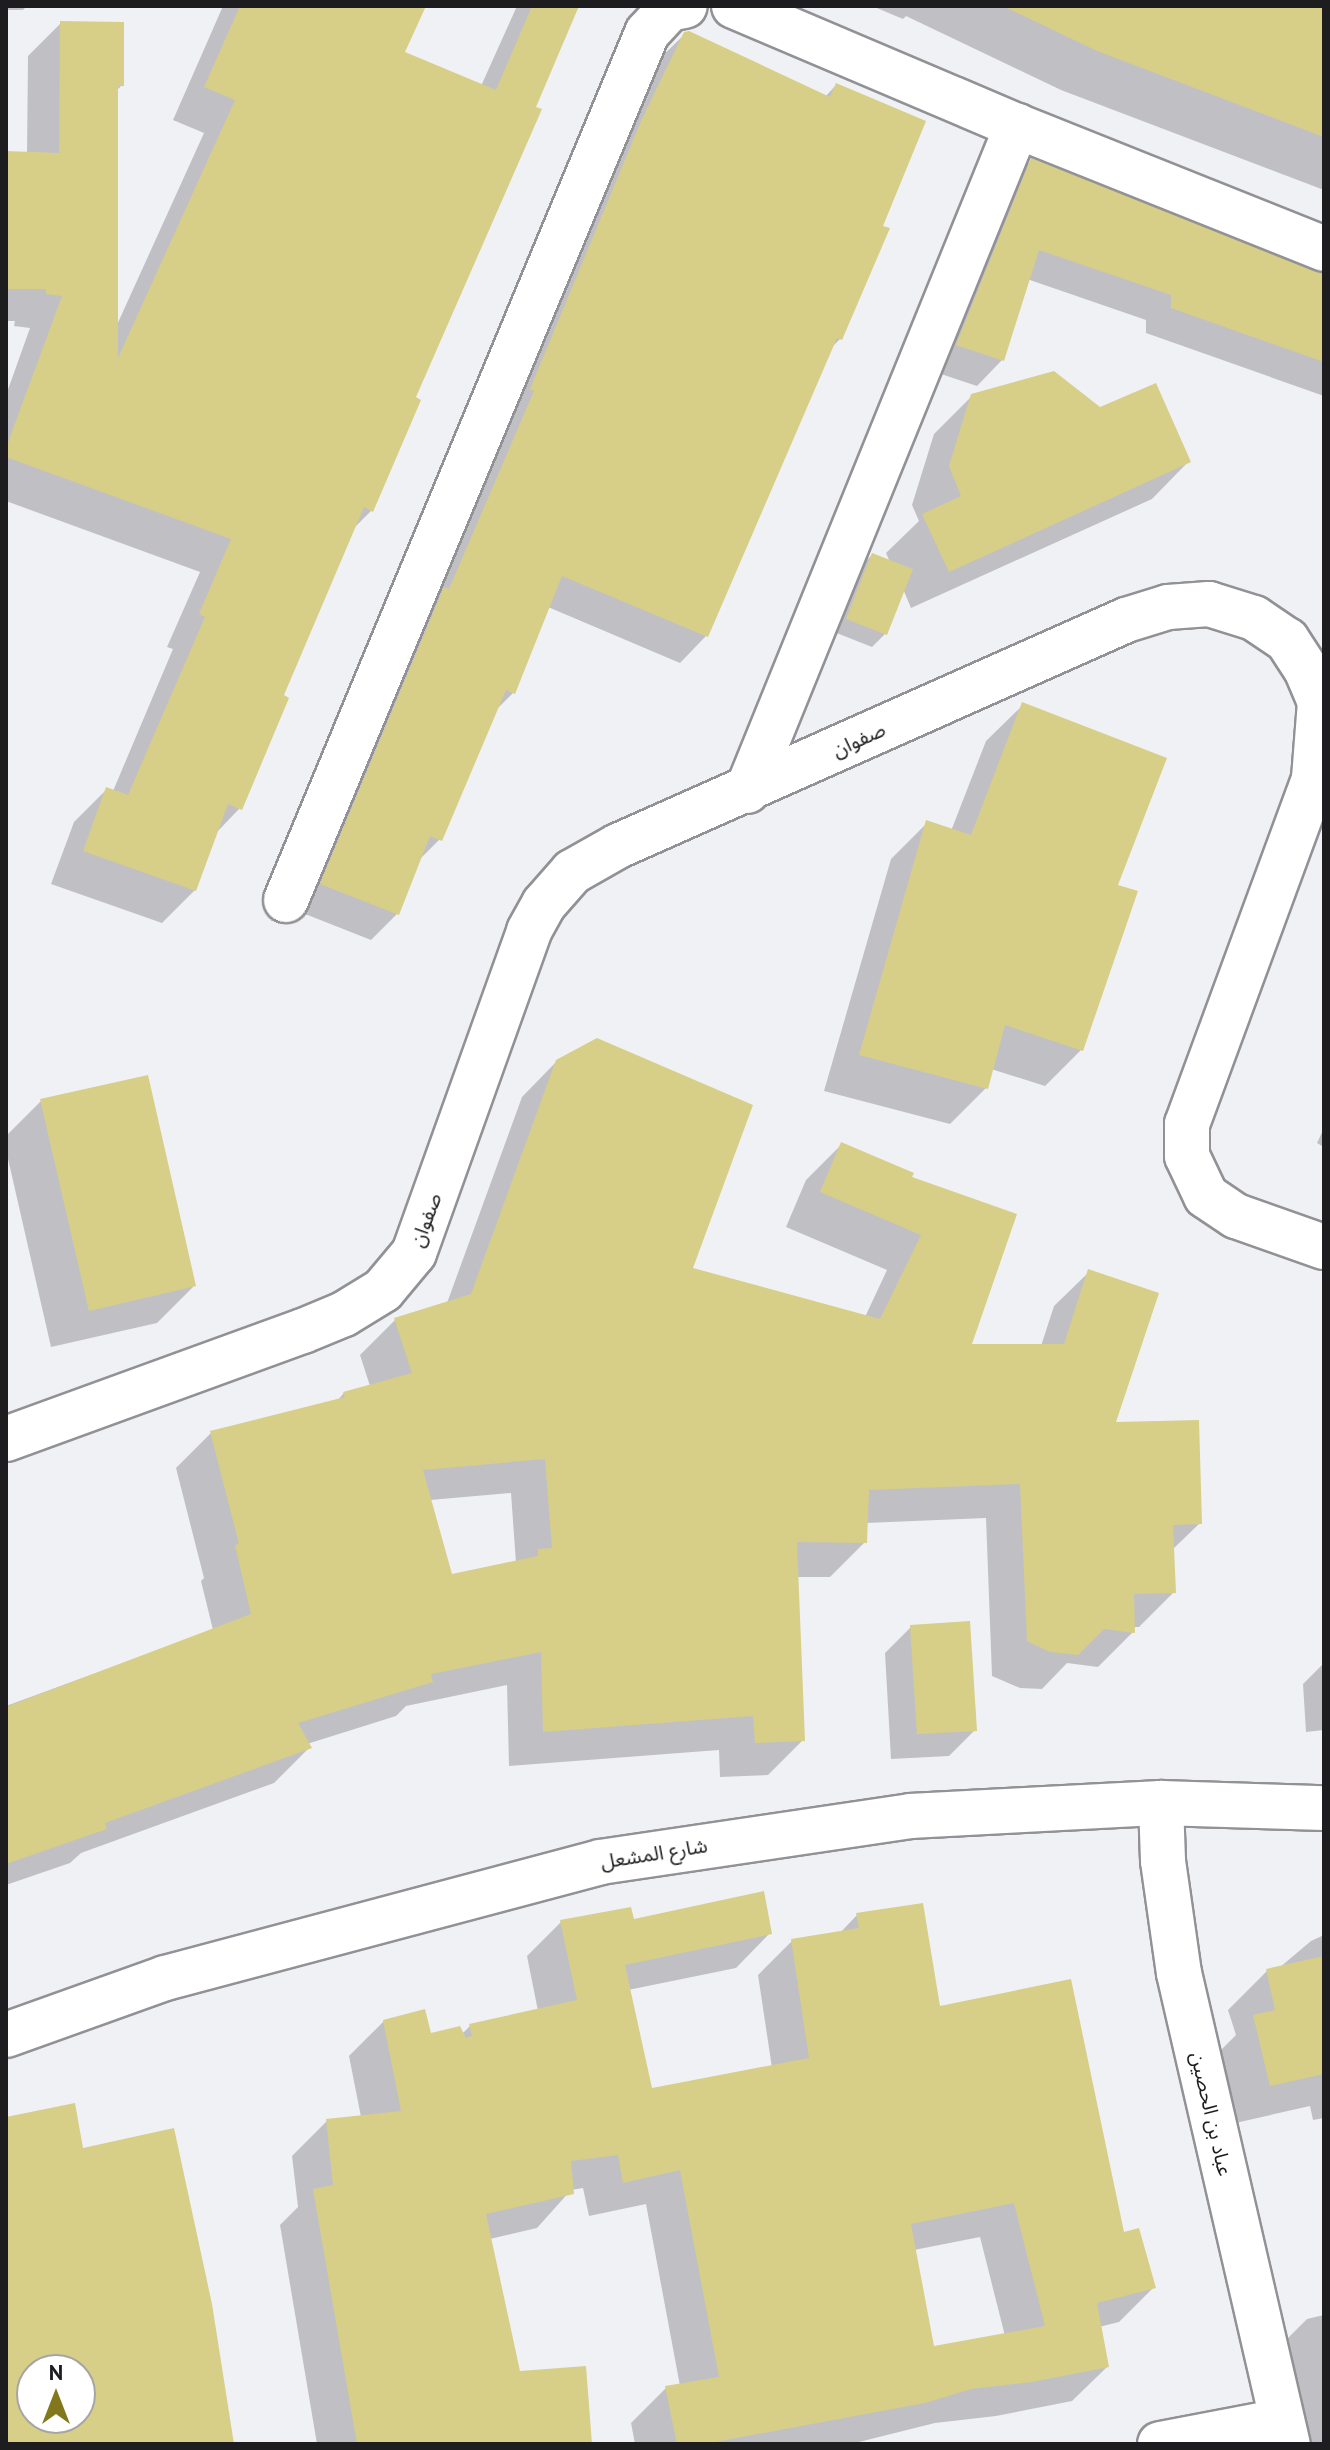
<!DOCTYPE html>
<html>
<head>
<meta charset="utf-8">
<style>
  body { margin:0 }
  #map { position:relative; width:1330px; height:2450px; overflow:hidden; background:#f0f1f5; font-family:"PT Sans","Noto Sans Arabic",sans-serif }
  div>[style] { position:absolute }
  [style*='--x'] { left:calc(var(--x)*1px); top:calc(var(--y)*1px); width:calc(var(--w)*1px); rotate:calc(var(--a)*1deg) }
  .shadow>* { inset:0; background:#0003 }
  .building>* { inset:0; background:#d7ce88 }
  .roads { filter:drop-shadow(2px 0 #919196) drop-shadow(-2px 0 #919196) drop-shadow(0 2px #919196) drop-shadow(0 -2px #919196) }
  .minor>* { height:44px; margin:-22px; padding:0 22px; transform-origin:22px; border-radius:22px; background:#fff }
  span { translate:-50% -50%; white-space:nowrap; text-align:center; line-height:1.15; -webkit-text-stroke:8px #fff; paint-order:stroke }
  .street-label { font-size:20px; color:#1d1d1f }
  .frame { position:absolute; inset:0; border:8px solid #1d1d1f; pointer-events:none }
  .north { position:absolute; left:16px; top:2354px; width:80px; height:80px; box-sizing:border-box; background:#fff; border:2px solid #a5a5a5; border-radius:50%; rotate:0deg; font-size:22px; font-weight:700; line-height:32px; text-align:center; color:#1d1d1f }
  .north::after { content:''; display:block; margin:auto; width:28px; height:36px; background:#83771b; clip-path:polygon(50% 0,100% 100%,50% 72%,0 100%) }
</style>
</head>
<body>
<div id="map">
  <div class="shadow">
    <i style="clip-path:polygon(6px 6px,27px 6px,23px 10px,6px 10px)"></i>
    <i style="clip-path:polygon(223px 6px,399px 6px,402px 53px,481px 86px,517px 6px,577px 6px,413px 398px,372px 510px,352px 530px,281px 696px,240px 808px,216px 833px,195px 890px,162px 923px,51px 884px,74px 822px,107px 789px,113px 791px,173px 649px,167px 647px,200px 572px,6px 501px,6px 395px,30px 328px,14px 326px,15px 321px,6px 321px,6px 153px,27px 154px,28px 56px,61px 23px,122px 85px,116px 91px,116px 327px,204px 133px,173px 120px)"></i>
    <i style="clip-path:polygon(872px 6px,1324px 6px,1324px 190px,1061px 90px,906px 16px,903px 19px)"></i>
    <i style="clip-path:polygon(685px 34px,825px 97px,836px 85px,880px 227px,887px 230px,840px 339px,831px 348px,706px 636px,680px 663px,548px 607px,513px 693px,494px 712px,440px 839px,417px 862px,397px 914px,371px 940px,295px 910px,658px 60px)"></i>
    <i style="clip-path:polygon(1031px 161px,1324px 289px,1324px 396px,1146px 333px,1146px 320px,1027px 279px,1002px 360px,977px 386px,932px 371px,1006px 186px)"></i>
    <i style="clip-path:polygon(972px 396px,1100px 409px,1189px 461px,1152px 499px,911px 608px,903px 589px,885px 634px,872px 647px,834px 632px,859px 568px,872px 555px,890px 562px,886px 553px,919px 521px,912px 505px,934px 434px)"></i>
    <i style="clip-path:polygon(1023px 705px,1116px 886px,1081px 1050px,1045px 1086px,991px 1069px,986px 1088px,950px 1124px,824px 1091px,891px 859px,927px 823px,951px 831px,986px 741px)"></i>
    <i style="clip-path:polygon(evenodd,557px 1061px,691px 1270px,865px 1317px,887px 1270px,786px 1227px,806px 1180px,841px 1145px,911px 1174px,969px 1346px,1041px 1346px,1054px 1306px,1089px 1272px,1114px 1424px,1200px 1523px,1172px 1550px,1174px 1592px,1139px 1627px,1133px 1627px,1133px 1632px,1098px 1667px,1067px 1663px,1042px 1689px,1020px 1688px,992px 1676px,986px 1518px,866px 1523px,865px 1542px,830px 1577px,796px 1577px,803px 1740px,768px 1775px,720px 1777px,719px 1750px,509px 1766px,507px 1685px,406px 1706px,396px 1716px,307px 1744px,309px 1748px,274px 1783px,81px 1853px,70px 1863px,6px 1885px,6px 1706px,213px 1630px,201px 1581px,204px 1578px,176px 1468px,211px 1433px,337px 1401px,344px 1393px,370px 1386px,360px 1355px,395px 1320px,447px 1303px,522px 1097px,557px 1061px,511px 1493px,516px 1563px,451px 1576px,430px 1500px,511px 1493px)"></i>
    <i style="clip-path:polygon(41px 1101px,194px 1286px,157px 1323px,51px 1347px,6px 1150px,6px 1136px)"></i>
    <i style="clip-path:polygon(1324px 1128px,1324px 1147px,1317px 1143px)"></i>
    <i style="clip-path:polygon(911px 1627px,975px 1730px,949px 1756px,891px 1759px,885px 1653px)"></i>
    <i style="clip-path:polygon(1324px 1663px,1324px 1730px,1306px 1732px,1303px 1684px)"></i>
    <i style="clip-path:polygon(evenodd,857px 1915px,939px 2009px,1123px 2235px,1154px 2287px,1119px 2322px,1099px 2327px,1107px 2367px,1072px 2401px,996px 2416px,935px 2423px,851px 2444px,635px 2444px,631px 2423px,666px 2388px,680px 2386px,646px 2204px,589px 2216px,583px 2188px,571px 2190px,537px 2228px,490px 2239px,518px 2373px,590px 2444px,317px 2444px,280px 2225px,298px 2207px,292px 2156px,327px 2121px,361px 2117px,349px 2056px,384px 2021px,430px 2035px,462px 2034px,470px 2026px,538px 2011px,527px 1956px,561px 1922px,632px 1921px,770px 1933px,736px 1968px,628px 1990px,650px 2090px,772px 2068px,758px 1975px,792px 1941px,839px 1934px,857px 1915px,980px 2237px,1005px 2336px,933px 2348px,914px 2250px,980px 2237px)"></i>
    <i style="clip-path:polygon(1324px 1935px,1324px 2118px,1313px 2120px,1310px 2106px,1231px 2124px,1215px 2056px,1236px 2035px,1228px 2010px,1267px 1971px,1279px 1968px,1311px 1941px)"></i>
    <i style="clip-path:polygon(1324px 2315px,1324px 2444px,1291px 2444px,1268px 2358px,1307px 2319px)"></i>
  </div>
  <div class="building">
    <i style="clip-path:polygon(240px 6px,426px 6px,405px 52px,496px 90px,532px 6px,579px 6px,536px 107px,542px 109px,416px 397px,421px 400px,373px 512px,364px 507px,284px 695px,289px 698px,242px 810px,228px 804px,196px 891px,83px 851px,106px 787px,128px 795px,205px 617px,199px 614px,231px 539px,6px 457px,6px 448px,62px 296px,46px 294px,46px 289px,6px 289px,6px 151px,59px 153px,60px 21px,124px 22px,124px 86px,118px 86px,118px 358px,235px 100px,204px 87px)"></i>
    <i style="clip-path:polygon(1003px 6px,1324px 6px,1324px 137px,1097px 51px)"></i>
    <i style="clip-path:polygon(689px 31px,830px 97px,836px 83px,926px 121px,883px 226px,890px 228px,842px 340px,837px 338px,708px 637px,562px 576px,515px 694px,506px 690px,442px 841px,430px 836px,399px 915px,320px 884px,444px 587px,449px 589px,534px 391px,530px 389px,641px 121px,684px 32px)"></i>
    <i style="clip-path:polygon(1031px 158px,1324px 273px,1324px 362px,1171px 308px,1171px 295px,1039px 250px,1004px 361px,956px 345px)"></i>
    <i style="clip-path:polygon(1054px 371px,1100px 407px,1156px 383px,1191px 462px,949px 572px,922px 514px,961px 496px,949px 466px,971px 394px)"></i>
    <i style="clip-path:polygon(872px 553px,913px 569px,887px 635px,846px 619px)"></i>
    <i style="clip-path:polygon(1022px 702px,1167px 758px,1118px 885px,1138px 891px,1083px 1051px,1005px 1025px,988px 1089px,859px 1055px,926px 820px,971px 835px)"></i>
    <i style="clip-path:polygon(evenodd,597px 1038px,753px 1105px,693px 1268px,880px 1319px,921px 1235px,820px 1192px,841px 1142px,914px 1173px,912px 1177px,1017px 1214px,972px 1344px,1064px 1344px,1088px 1269px,1159px 1293px,1116px 1422px,1199px 1420px,1202px 1524px,1173px 1525px,1176px 1593px,1134px 1594px,1135px 1633px,1104px 1629px,1078px 1655px,1050px 1652px,1027px 1641px,1020px 1484px,869px 1490px,867px 1543px,797px 1542px,805px 1741px,755px 1743px,753px 1716px,543px 1732px,541px 1652px,431px 1674px,433px 1682px,298px 1723px,312px 1748px,105px 1823px,107px 1829px,6px 1864px,6px 1707px,251px 1614px,235px 1545px,239px 1544px,210px 1431px,345px 1397px,343px 1392px,412px 1373px,394px 1318px,471px 1294px,556px 1060px,597px 1038px,545px 1459px,552px 1548px,538px 1549px,538px 1556px,452px 1574px,423px 1470px,545px 1459px)"></i>
    <i style="clip-path:polygon(148px 1075px,196px 1286px,89px 1311px,40px 1099px)"></i>
    <i style="clip-path:polygon(970px 1621px,977px 1731px,917px 1734px,910px 1625px)"></i>
    <i style="clip-path:polygon(evenodd,764px 1891px,772px 1934px,625px 1965px,652px 2088px,809px 2058px,791px 1939px,859px 1928px,856px 1913px,923px 1903px,940px 2006px,1071px 1979px,1124px 2232px,1139px 2228px,1156px 2288px,1097px 2303px,1109px 2367px,1032px 2382px,971px 2389px,925px 2403px,704px 2444px,677px 2444px,665px 2386px,719px 2377px,680px 2170px,623px 2183px,618px 2155px,571px 2161px,574px 2194px,486px 2214px,520px 2371px,586px 2366px,592px 2444px,357px 2444px,313px 2189px,333px 2185px,326px 2119px,401px 2111px,383px 2020px,425px 2009px,431px 2033px,460px 2026px,466px 2038px,472px 2036px,469px 2024px,577px 2000px,560px 1920px,631px 1907px,634px 1919px,764px 1891px,1014px 2203px,1045px 2326px,934px 2346px,911px 2224px,1014px 2203px)"></i>
    <i style="clip-path:polygon(1324px 1956px,1324px 2074px,1270px 2086px,1253px 2015px,1275px 2010px,1266px 1969px)"></i>
    <i style="clip-path:polygon(evenodd,75px 2103px,83px 2148px,174px 2128px,212px 2304px,234px 2444px,6px 2444px,6px 2117px,75px 2103px,32px 2370px,80px 2370px,80px 2418px,32px 2418px,32px 2370px)"></i>
  </div>
  <div class="roads">
    <div class="minor">
      <i style="--x:734;--y:6;--w:307;--a:23"></i>
      <i style="--x:747;--y:791;--w:718;--a:-67.9"></i>
      <i style="--x:1017;--y:126;--w:331;--a:21.8"></i>
      <i style="--x:286;--y:900;--w:939;--a:-67.39"></i>
      <i style="--x:647;--y:33;--w:33;--a:-47"></i>
      <i style="--x:669;--y:9;--w:16;--a:-11"></i>
      <i style="--x:6;--y:1439;--w:316;--a:-20"></i>
      <i style="--x:303;--y:1331;--w:44;--a:-22.5"></i>
      <i style="--x:344;--y:1314;--w:46;--a:-31.6"></i>
      <i style="--x:383;--y:1290;--w:48;--a:-50"></i>
      <i style="--x:414;--y:1253;--w:342;--a:-70.3"></i>
      <i style="--x:529;--y:931;--w:31;--a:-61"></i>
      <i style="--x:544;--y:904;--w:43;--a:-48.8"></i>
      <i style="--x:572;--y:872;--w:53;--a:-29.5"></i>
      <i style="--x:618;--y:846;--w:556;--a:-23.98"></i>
      <i style="--x:1126;--y:620;--w:44;--a:-17.2"></i>
      <i style="--x:1168;--y:607;--w:41;--a:-4.2"></i>
      <i style="--x:1209;--y:604;--w:47;--a:17.3"></i>
      <i style="--x:1254;--y:618;--w:40;--a:34"></i>
      <i style="--x:1287;--y:640;--w:35;--a:57"></i>
      <i style="--x:1306;--y:669;--w:36;--a:67"></i>
      <i style="--x:1320;--y:702;--w:77;--a:94.5"></i>
      <i style="--x:1314;--y:779;--w:368;--a:110.2"></i>
      <i style="--x:1187;--y:1124;--w:32;--a:90"></i>
      <i style="--x:1187;--y:1156;--w:44;--a:64.6"></i>
      <i style="--x:1206;--y:1196;--w:36;--a:34"></i>
      <i style="--x:1236;--y:1216;--w:93;--a:19.4"></i>
      <i style="--x:1161;--y:1803;--w:58;--a:88"></i>
      <i style="--x:1163;--y:1861;--w:113;--a:81.9"></i>
      <i style="--x:1179;--y:1973;--w:483;--a:77"></i>
      <i style="--x:6;--y:2035;--w:169;--a:-19.7"></i>
      <i style="--x:165;--y:1978;--w:450;--a:-14.9"></i>
      <i style="--x:600;--y:1862;--w:313;--a:-8.4"></i>
      <i style="--x:910;--y:1816;--w:251;--a:-3"></i>
      <i style="--x:1161;--y:1803;--w:163;--a:1.8"></i>
      <i style="--x:1160;--y:2444;--w:124;--a:-10.7"></i>
    </div>
  </div>
  <div class="street-label">
    <span style="left:859px;top:740px;rotate:-24deg">صفوان</span>
    <span style="left:426px;top:1220px;rotate:-69deg">صفوان</span>
    <span style="left:654px;top:1854px;rotate:-9deg">شارع المشعل</span>
    <span style="left:1211px;top:2114px;rotate:77deg">عباد بن الحصين</span>
  </div>
  <div class="frame"></div>
  <div class="north">N</div>
</div>
</body>
</html>
